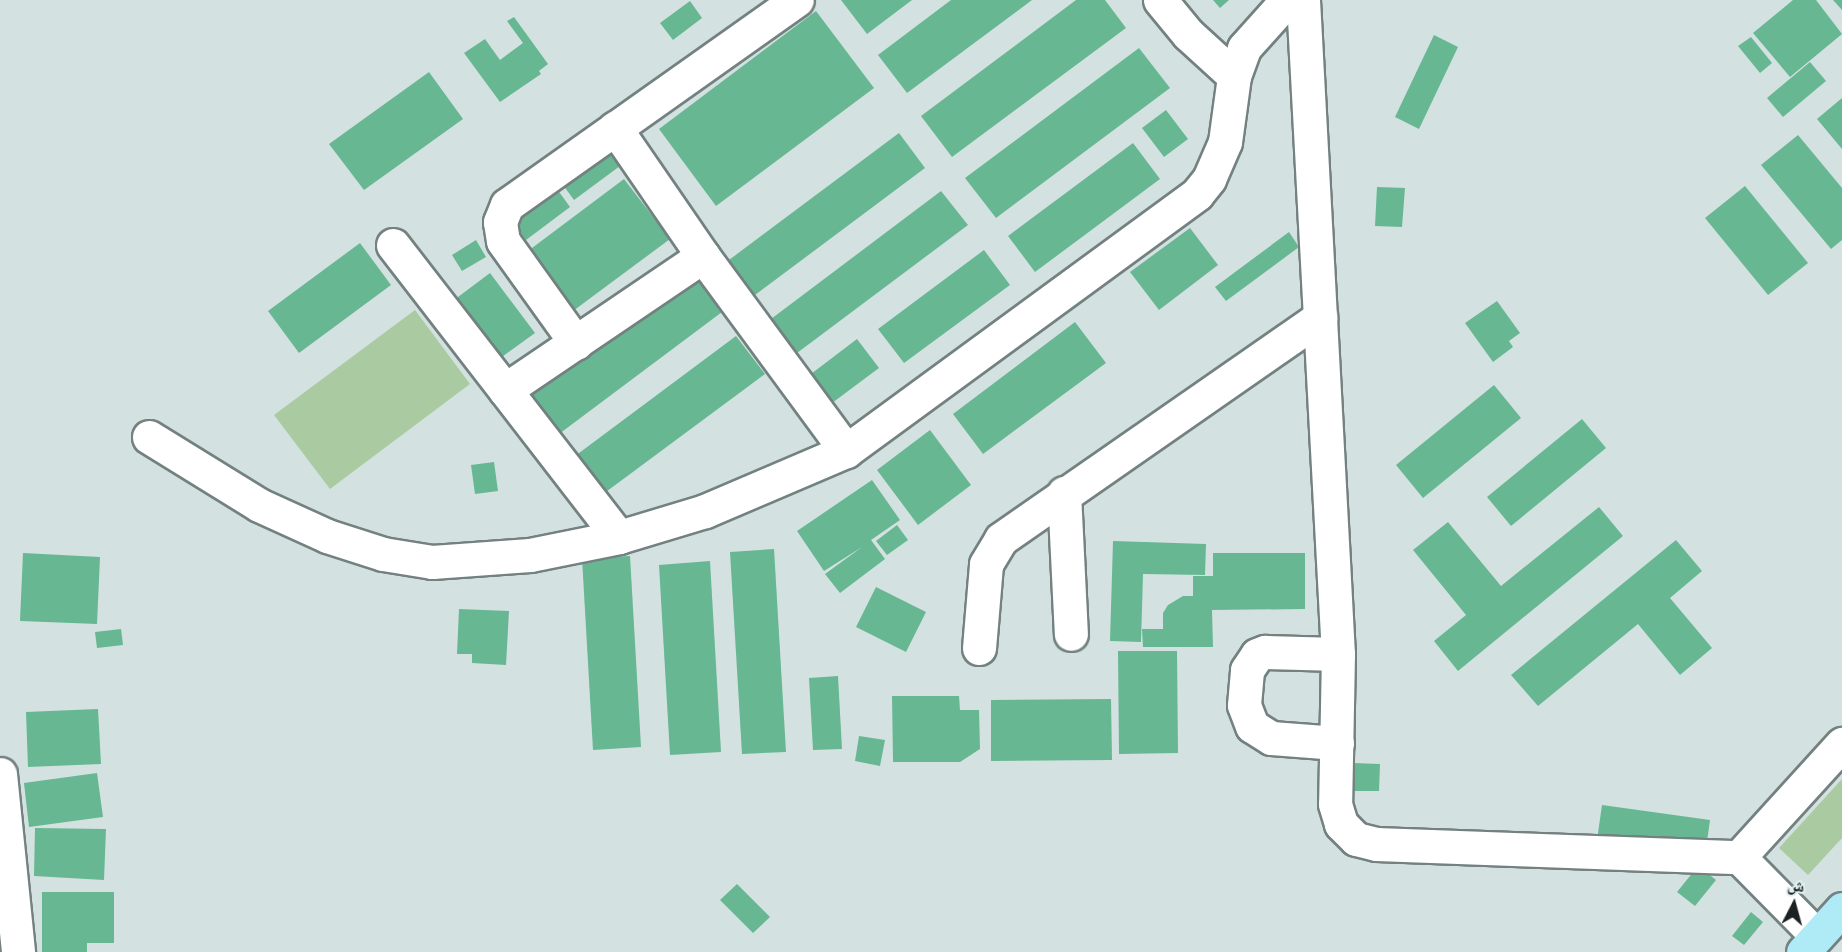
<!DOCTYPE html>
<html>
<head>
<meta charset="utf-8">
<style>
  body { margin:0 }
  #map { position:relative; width:1842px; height:952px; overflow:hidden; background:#d3e2e0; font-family:Cabin,"Noto Naskh Arabic",sans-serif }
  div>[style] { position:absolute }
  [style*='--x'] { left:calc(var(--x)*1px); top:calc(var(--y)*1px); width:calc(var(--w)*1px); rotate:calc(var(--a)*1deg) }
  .green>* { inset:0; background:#aacaa1 }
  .building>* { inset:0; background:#67b793 }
  .roads { filter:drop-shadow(2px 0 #738180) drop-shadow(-2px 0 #738180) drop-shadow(0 2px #738180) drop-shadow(0 -2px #738180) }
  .minor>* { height:33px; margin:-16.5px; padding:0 16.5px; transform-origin:16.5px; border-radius:16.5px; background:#fff }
  .major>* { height:33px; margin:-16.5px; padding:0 16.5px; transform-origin:16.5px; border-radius:16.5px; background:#afebf7 }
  span { translate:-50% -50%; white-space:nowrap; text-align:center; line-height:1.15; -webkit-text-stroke:5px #e0f0ee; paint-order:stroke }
  .north { position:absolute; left:1764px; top:874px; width:60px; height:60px; -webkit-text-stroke:4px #e0f0ee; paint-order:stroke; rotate:6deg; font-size:16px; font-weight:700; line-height:24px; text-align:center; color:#1b2120 }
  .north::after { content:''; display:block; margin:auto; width:21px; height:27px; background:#1b2120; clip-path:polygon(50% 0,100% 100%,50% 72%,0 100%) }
</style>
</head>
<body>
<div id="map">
  <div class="green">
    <i style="clip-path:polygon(415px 310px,470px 384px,330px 489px,274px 415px)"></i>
    <i style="clip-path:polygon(1842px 779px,1842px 838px,1808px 875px,1779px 848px)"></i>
  </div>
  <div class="building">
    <i style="clip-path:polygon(841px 0,912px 0,867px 34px)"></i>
    <i style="clip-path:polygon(951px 0,1032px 0,907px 93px,878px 55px)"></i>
    <i style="clip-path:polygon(1076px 0,1105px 0,1126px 28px,952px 157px,921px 116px)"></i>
    <i style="clip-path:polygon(1213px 0,1229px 0,1220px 8px)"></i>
    <i style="clip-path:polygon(1793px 0,1816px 0,1842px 34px,1790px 77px,1753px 33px)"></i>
    <i style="clip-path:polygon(1833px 0,1842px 0,1842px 10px)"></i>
    <i style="clip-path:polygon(690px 1px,702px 18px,673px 40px,660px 23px)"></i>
    <i style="clip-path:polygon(816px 11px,874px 88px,716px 206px,659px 129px)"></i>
    <i style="clip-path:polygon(514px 17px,548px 64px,539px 71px,541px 74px,500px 102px,464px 53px,485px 39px,500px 60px,523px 43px,507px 21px)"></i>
    <i style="clip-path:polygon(1434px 35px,1458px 47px,1419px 129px,1395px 117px)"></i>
    <i style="clip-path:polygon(1751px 37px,1772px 63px,1760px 73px,1738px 46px)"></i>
    <i style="clip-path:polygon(1139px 48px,1170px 88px,996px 218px,965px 178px)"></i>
    <i style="clip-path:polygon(1810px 62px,1826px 81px,1783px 117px,1767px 98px)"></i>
    <i style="clip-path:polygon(429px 72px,463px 119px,364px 190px,329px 144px)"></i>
    <i style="clip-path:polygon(1842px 98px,1842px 149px,1817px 119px)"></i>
    <i style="clip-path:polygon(1166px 110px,1188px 139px,1164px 157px,1142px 128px)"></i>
    <i style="clip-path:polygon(899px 133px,925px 168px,755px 295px,729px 260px)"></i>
    <i style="clip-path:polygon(1798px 135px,1842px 188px,1842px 240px,1831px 249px,1761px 165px)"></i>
    <i style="clip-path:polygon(1133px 143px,1160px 179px,1035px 272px,1008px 236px)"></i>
    <i style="clip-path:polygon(609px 151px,620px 166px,574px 200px,563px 185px)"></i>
    <i style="clip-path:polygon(624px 179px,670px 239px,573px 311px,528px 251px)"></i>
    <i style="clip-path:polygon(1745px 186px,1808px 263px,1768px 295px,1705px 218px)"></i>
    <i style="clip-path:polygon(1377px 187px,1405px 188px,1402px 227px,1375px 226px)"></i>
    <i style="clip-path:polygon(557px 189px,570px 207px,526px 240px,513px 222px)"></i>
    <i style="clip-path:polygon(941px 191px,968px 225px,797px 353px,771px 319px)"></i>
    <i style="clip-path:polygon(1190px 228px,1218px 265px,1159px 310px,1130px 272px)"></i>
    <i style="clip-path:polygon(1289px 232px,1299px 247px,1226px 301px,1215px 287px)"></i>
    <i style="clip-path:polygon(476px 240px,486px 257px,462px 271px,452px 255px)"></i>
    <i style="clip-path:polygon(360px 243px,391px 285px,299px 353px,268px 311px)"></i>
    <i style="clip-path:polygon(984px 250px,1010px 285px,904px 363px,878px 329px)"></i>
    <i style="clip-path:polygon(692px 272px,722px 312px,551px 440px,521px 399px)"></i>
    <i style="clip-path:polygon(490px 273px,535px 333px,499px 359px,454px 300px)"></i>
    <i style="clip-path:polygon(1497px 301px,1520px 333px,1509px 341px,1513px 347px,1493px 362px,1465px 323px)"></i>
    <i style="clip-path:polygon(1075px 322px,1106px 363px,983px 454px,953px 414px)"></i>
    <i style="clip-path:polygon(736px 336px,765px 374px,595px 500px,567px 462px)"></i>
    <i style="clip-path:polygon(857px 339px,879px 368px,828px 406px,807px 377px)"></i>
    <i style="clip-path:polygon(1494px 385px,1521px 418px,1423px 498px,1396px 465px)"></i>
    <i style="clip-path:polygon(1582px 419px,1606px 448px,1511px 526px,1487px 497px)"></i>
    <i style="clip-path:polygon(930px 430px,971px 485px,918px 525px,877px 470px)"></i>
    <i style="clip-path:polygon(494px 462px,498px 491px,475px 494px,471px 465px)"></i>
    <i style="clip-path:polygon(872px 480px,900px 520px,871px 540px,885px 559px,840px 593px,825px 574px,862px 547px,824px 571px,797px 531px)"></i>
    <i style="clip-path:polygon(1599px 507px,1623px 536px,1458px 671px,1434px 641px,1466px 615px,1413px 550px,1448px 522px,1501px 586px)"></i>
    <i style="clip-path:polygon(897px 525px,908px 540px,887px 555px,876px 541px)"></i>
    <i style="clip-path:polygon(1676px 540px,1702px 571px,1670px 598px,1712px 648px,1680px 675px,1638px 624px,1538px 706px,1511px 675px)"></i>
    <i style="clip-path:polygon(1113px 541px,1206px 544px,1205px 575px,1143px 574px,1141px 642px,1110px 641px)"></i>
    <i style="clip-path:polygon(774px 549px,786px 752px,742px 754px,730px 552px)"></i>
    <i style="clip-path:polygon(23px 553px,100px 557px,97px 624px,20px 621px)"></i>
    <i style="clip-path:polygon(1213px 553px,1305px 553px,1305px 609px,1212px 610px,1213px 647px,1143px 647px,1142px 629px,1163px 629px,1163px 613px,1168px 605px,1183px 596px,1193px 596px,1193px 576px,1213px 576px)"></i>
    <i style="clip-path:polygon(630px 556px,641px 747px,593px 750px,582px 558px)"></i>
    <i style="clip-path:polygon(710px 561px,721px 752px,670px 755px,659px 565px)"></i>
    <i style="clip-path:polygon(876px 587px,926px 612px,906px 652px,856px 627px)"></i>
    <i style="clip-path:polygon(459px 609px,509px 611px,506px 665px,472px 663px,472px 654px,457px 654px)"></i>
    <i style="clip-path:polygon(121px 629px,123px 645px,97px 648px,95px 632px)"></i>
    <i style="clip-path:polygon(1118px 651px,1177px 651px,1178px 753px,1119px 754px)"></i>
    <i style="clip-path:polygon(838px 676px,842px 749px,813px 750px,809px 678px)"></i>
    <i style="clip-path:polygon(892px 696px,959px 696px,960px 710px,979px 710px,980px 749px,960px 762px,893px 762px)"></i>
    <i style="clip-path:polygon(1111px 699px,1112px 760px,991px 761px,991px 700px)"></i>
    <i style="clip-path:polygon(98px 709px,101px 764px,28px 767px,26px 712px)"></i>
    <i style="clip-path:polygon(859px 736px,885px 740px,880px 766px,855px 761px)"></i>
    <i style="clip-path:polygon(1353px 763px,1380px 764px,1379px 791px,1353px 791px)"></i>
    <i style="clip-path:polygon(97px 773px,103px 817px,29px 827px,24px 783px)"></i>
    <i style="clip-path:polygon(1602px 805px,1710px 820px,1705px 856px,1597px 840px)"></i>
    <i style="clip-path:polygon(35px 828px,106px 829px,104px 880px,34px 876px)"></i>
    <i style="clip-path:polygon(1698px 866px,1716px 880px,1695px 906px,1677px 892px)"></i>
    <i style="clip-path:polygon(737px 884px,770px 917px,753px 933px,720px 900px)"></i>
    <i style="clip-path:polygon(42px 892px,114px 892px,114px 943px,87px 943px,87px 952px,42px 952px)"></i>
    <i style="clip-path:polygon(1751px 912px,1763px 922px,1744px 945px,1732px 936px)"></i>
  </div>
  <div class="roads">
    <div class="minor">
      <i style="--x:1160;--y:0;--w:44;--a:50.5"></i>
      <i style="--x:1188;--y:34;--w:62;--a:42.4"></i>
      <i style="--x:1303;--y:0;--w:655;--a:86.94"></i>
      <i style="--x:1338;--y:654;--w:150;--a:91.1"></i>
      <i style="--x:1335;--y:804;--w:21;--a:73"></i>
      <i style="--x:1341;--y:824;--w:21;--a:45"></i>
      <i style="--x:1356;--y:839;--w:21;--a:14"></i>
      <i style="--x:1376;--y:844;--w:363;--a:2.1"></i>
      <i style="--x:615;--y:128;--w:155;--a:55.5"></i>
      <i style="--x:703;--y:256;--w:242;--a:53.7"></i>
      <i style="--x:393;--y:245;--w:369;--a:52.3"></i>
      <i style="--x:576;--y:343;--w:125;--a:-125.6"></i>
      <i style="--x:503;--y:241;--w:19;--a:-99"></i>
      <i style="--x:500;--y:222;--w:18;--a:-68"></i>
      <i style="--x:507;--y:205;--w:355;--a:-35.3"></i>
      <i style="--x:505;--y:390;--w:239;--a:-34.1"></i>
      <i style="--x:149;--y:437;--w:129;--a:31.7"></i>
      <i style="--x:259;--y:505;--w:75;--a:24.5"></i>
      <i style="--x:327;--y:536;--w:59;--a:17.8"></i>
      <i style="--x:383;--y:554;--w:50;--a:9.3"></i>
      <i style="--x:432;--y:562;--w:98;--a:-4.1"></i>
      <i style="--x:530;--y:555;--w:91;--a:-11.4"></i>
      <i style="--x:619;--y:537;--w:90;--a:-16.8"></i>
      <i style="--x:705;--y:511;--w:153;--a:-23.1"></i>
      <i style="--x:846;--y:451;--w:435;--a:-36.2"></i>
      <i style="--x:1197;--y:194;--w:19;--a:-51"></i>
      <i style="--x:1209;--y:179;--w:40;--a:-66.6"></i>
      <i style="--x:1225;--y:142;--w:67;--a:-82.2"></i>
      <i style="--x:1234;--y:76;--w:30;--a:-70"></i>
      <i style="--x:1244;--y:48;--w:64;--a:-48.1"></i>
      <i style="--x:1064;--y:493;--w:141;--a:87.2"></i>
      <i style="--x:979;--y:648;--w:84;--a:-85.2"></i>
      <i style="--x:986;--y:564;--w:29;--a:-59"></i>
      <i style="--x:1001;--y:539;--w:389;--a:-34.8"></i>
      <i style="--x:1337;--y:743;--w:66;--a:-175.7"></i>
      <i style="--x:1271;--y:738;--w:22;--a:-148"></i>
      <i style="--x:1252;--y:726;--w:22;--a:-111"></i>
      <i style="--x:1244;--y:705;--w:35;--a:-85"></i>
      <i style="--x:1247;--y:670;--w:18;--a:-56"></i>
      <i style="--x:1257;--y:655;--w:9;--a:-21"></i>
      <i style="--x:1265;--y:652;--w:73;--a:1.6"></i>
      <i style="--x:0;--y:774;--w:179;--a:84.2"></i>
      <i style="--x:1817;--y:936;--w:111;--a:-134.6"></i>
      <i style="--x:1739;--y:857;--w:153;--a:-47.7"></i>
    </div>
    <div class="major">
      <i style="--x:1803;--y:952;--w:58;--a:-47.8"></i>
    </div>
  </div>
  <div class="north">ش</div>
</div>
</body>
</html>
